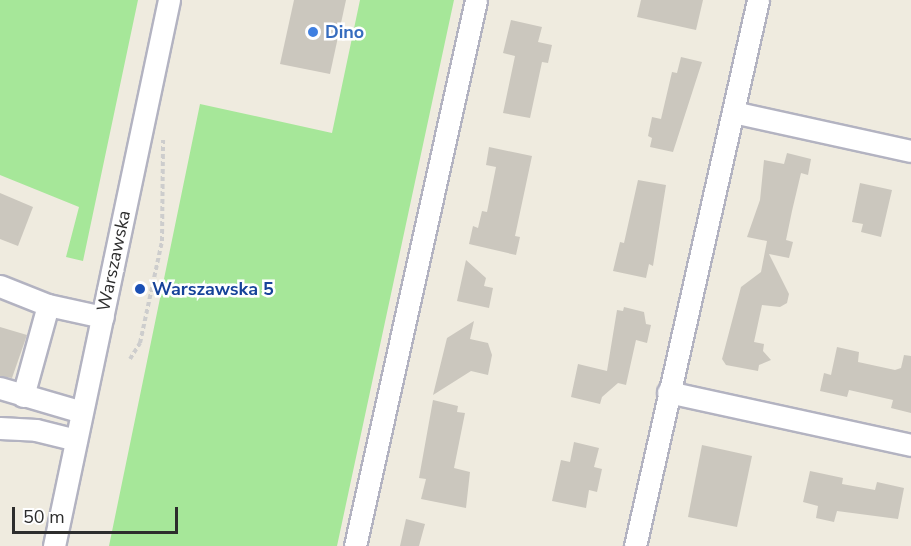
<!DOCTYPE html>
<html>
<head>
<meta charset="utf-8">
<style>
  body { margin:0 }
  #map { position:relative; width:911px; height:546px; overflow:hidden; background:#efebdf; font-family:"Nunito Sans",sans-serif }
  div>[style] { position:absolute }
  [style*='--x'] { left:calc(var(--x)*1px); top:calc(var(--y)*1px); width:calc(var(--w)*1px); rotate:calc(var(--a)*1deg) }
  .green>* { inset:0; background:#a6e799 }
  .building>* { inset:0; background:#cbc7be }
  .path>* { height:4px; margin-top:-2px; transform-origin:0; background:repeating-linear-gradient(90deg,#cdcdcd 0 4.5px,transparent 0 7.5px) }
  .roads { filter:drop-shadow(2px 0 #b3b3c1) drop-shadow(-2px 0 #b3b3c1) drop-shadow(0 2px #b3b3c1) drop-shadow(0 -2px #b3b3c1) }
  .minor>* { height:21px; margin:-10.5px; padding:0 10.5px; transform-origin:10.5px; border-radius:10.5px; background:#fff }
  .dots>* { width:16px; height:16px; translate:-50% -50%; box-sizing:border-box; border:3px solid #fff; border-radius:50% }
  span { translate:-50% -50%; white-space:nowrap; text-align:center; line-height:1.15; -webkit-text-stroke:5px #fff; paint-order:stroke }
  .shop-label { font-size:18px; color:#366cbe; font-weight:700 }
  .left { translate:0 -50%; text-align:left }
  .street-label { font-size:18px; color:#2d2d2d }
  .transit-label { font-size:18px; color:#164399; font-weight:700 }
  .scale { position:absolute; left:12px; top:507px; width:166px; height:27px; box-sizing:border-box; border:3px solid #2d2d2d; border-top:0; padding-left:8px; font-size:18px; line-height:21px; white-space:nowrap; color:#2d2d2d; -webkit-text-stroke:4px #fff; paint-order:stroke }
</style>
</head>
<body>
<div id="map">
  <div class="green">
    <i style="clip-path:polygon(0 0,138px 0,83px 261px,66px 257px,79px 207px,0 175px)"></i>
    <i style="clip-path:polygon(360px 0,454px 0,337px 546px,109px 546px,200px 104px,332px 133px)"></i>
  </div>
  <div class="building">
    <i style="clip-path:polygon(294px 0,346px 0,330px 74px,280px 64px)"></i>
    <i style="clip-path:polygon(641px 0,703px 0,696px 30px,637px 17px)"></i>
    <i style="clip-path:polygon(511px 20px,542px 27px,538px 42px,552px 45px,548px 63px,542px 62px,530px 118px,503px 113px,515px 56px,503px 53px)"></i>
    <i style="clip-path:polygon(681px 57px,702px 62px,673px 152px,650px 147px,652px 138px,648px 136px,652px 117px,661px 119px,672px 72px,677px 73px)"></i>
    <i style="clip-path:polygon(489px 147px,532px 156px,515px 236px,520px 237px,516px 255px,469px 244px,473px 226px,478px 228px,482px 211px,487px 212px,496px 167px,486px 165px)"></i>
    <i style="clip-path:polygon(787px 153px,811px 159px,808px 175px,801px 173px,792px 211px,786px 240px,793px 242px,789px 258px,769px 254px,789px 294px,787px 303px,780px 307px,762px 305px,754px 342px,764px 344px,763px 351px,771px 360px,759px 365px,758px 371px,726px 365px,722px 359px,741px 287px,761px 272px,767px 241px,747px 237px,760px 200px,764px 160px,784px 164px)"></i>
    <i style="clip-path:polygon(638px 180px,666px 185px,653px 266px,649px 264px,646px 278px,613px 271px,620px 242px,624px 243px)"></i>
    <i style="clip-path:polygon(860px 183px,892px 190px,881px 237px,861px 232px,863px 224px,852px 222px)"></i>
    <i style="clip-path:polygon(0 193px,33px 207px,18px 246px,0 239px)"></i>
    <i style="clip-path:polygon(466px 260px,486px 278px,484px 286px,493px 288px,489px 308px,457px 301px)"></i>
    <i style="clip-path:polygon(624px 307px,644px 312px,646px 324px,651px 325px,647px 343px,636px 340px,626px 385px,618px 383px,602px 397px,600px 404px,571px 397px,578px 364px,607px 371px,617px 310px,623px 311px)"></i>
    <i style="clip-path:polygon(474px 321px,470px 339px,488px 343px,492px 355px,488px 375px,471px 371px,433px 395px,447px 338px)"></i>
    <i style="clip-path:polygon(0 327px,27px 335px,12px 378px,0 376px)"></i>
    <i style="clip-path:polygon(837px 347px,859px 352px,858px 362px,895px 370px,901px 368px,904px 355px,911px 356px,911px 413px,891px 408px,893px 400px,849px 390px,847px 397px,820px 391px,824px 373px,831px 375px)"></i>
    <i style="clip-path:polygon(433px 400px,458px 406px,457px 412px,465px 413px,454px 468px,470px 472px,466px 508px,421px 499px,426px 479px,419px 478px)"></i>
    <i style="clip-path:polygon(574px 442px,599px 448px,594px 467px,602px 469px,597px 492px,589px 490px,586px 508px,552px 501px,561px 460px,570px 462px)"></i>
    <i style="clip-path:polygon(702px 445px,752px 456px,737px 527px,688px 517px)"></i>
    <i style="clip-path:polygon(810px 471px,843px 478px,842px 484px,875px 490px,877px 482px,904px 488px,898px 519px,837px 511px,834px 522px,816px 518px,818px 506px,803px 502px)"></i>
    <i style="clip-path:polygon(406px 519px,425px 524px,419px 546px,400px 546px)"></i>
  </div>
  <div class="path">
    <i style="--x:130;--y:359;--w:19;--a:-58"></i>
    <i style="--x:140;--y:343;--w:104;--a:-77.8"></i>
    <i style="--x:162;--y:241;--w:101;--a:-89.4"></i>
  </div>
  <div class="roads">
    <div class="minor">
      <i style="--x:733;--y:112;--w:182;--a:12.4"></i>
      <i style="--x:0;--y:286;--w:52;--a:21.6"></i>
      <i style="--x:48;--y:305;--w:56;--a:12.3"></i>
      <i style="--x:0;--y:388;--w:85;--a:16.3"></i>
      <i style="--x:668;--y:392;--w:249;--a:12.3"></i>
      <i style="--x:23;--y:396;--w:94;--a:-74.6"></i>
      <i style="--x:0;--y:428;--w:36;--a:3"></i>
      <i style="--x:36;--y:430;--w:41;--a:14"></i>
      <i style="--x:54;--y:546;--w:558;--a:-78.11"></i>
      <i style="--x:355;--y:546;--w:559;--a:-77.5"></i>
      <i style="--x:635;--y:546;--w:560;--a:-77.3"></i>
    </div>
  </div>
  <div class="dots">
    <i style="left:313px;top:32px;background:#3f7fe0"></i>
    <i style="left:140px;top:289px;background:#1a4fb4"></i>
  </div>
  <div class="shop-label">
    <span class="left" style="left:325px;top:32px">Dino</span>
  </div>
  <div class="street-label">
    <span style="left:114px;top:261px;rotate:-78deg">Warszawska</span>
  </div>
  <div class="transit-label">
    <span class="left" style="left:152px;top:289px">Warszawska 5</span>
  </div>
  <div class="scale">50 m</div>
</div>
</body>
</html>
